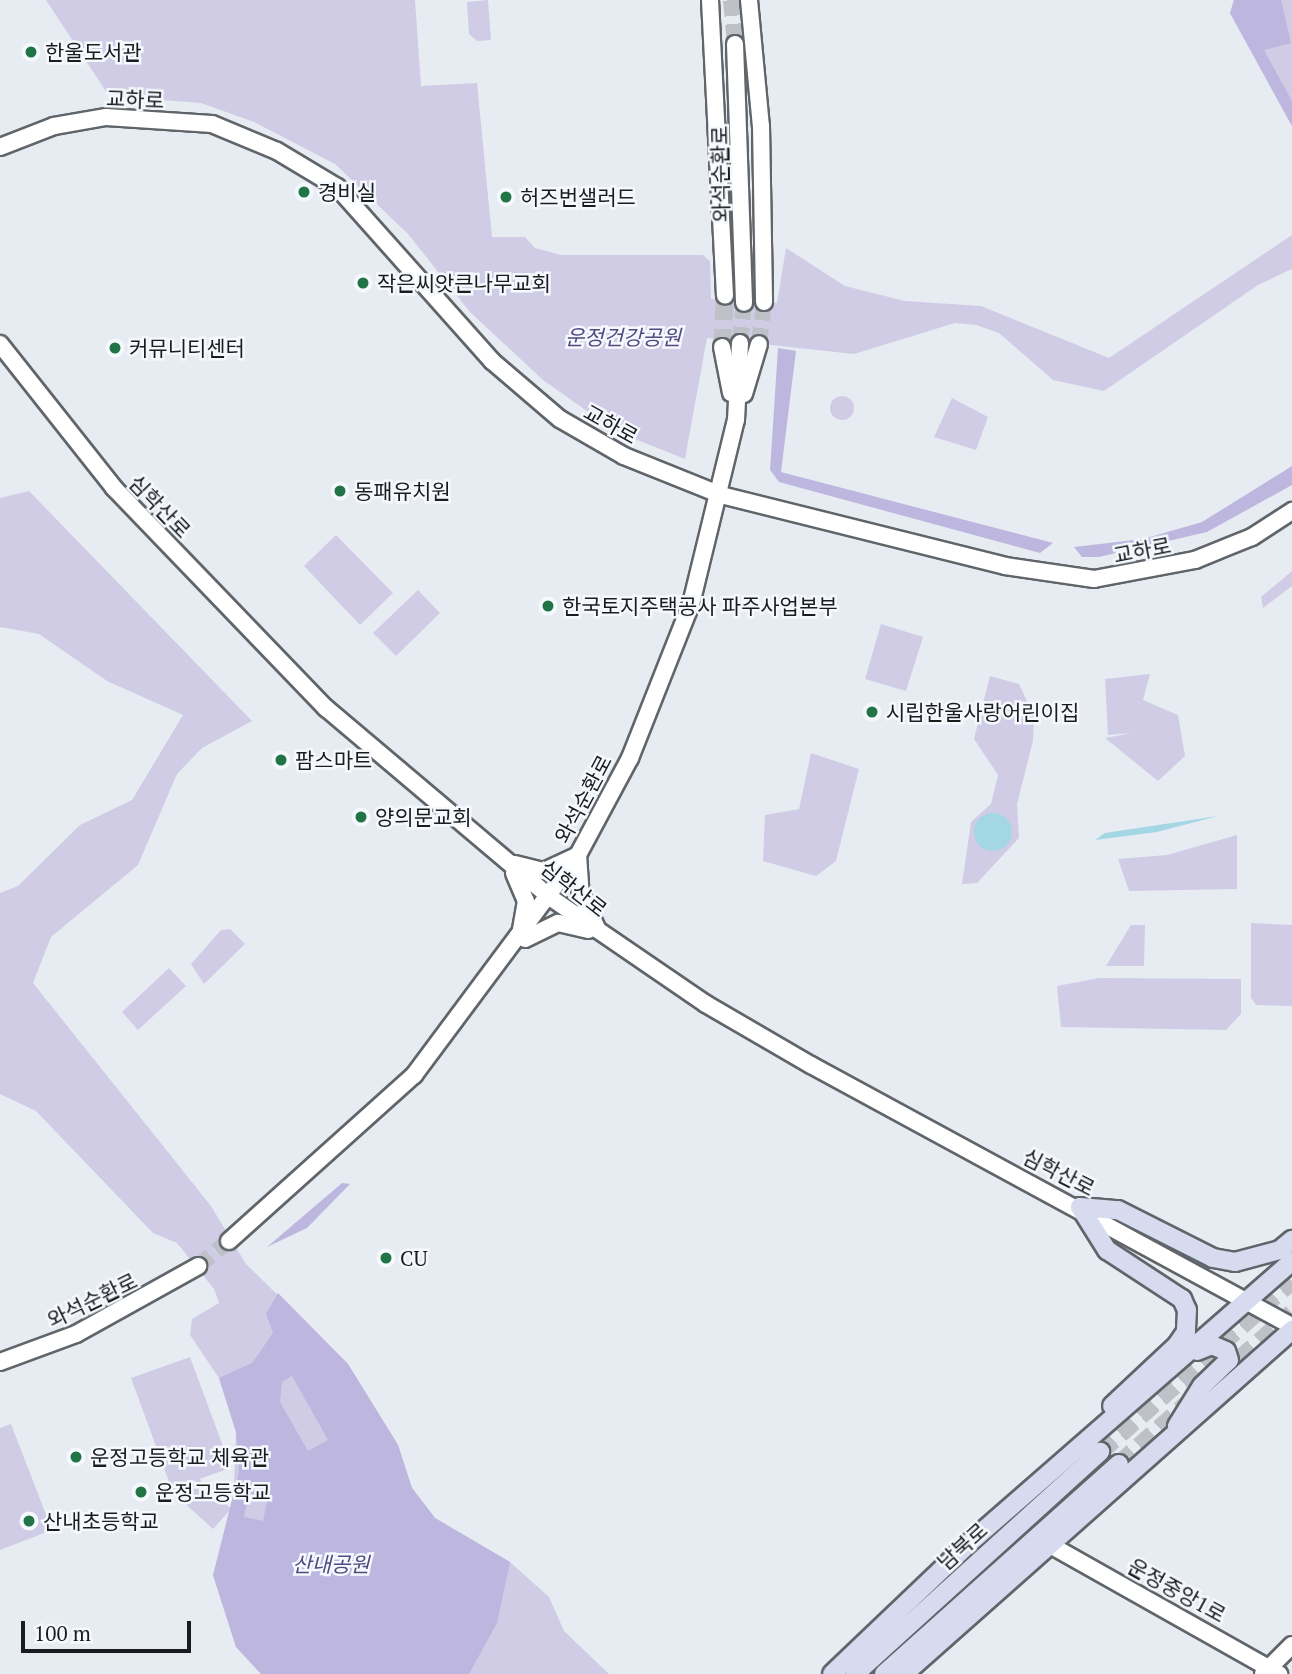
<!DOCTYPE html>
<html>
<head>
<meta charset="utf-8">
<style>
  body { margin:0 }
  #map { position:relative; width:1292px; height:1674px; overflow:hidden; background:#e7ecf2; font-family:"PT Serif","Noto Sans KR",serif }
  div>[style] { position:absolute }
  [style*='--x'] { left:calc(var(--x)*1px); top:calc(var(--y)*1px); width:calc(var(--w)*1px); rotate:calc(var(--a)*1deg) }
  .green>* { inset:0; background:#d0cce6 }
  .round { border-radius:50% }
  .forest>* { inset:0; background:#bdb7df }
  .water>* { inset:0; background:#a2d7e3 }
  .tertiary-tunnel>* { height:16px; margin-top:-8px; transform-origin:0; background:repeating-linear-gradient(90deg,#bec2c8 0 16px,transparent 0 24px) }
  .secondary-tunnel>* { height:18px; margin-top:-9px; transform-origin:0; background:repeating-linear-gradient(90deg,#bec2c8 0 18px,transparent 0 27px) }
  .roads { filter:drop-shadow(2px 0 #60656a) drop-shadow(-2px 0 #60656a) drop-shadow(0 2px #60656a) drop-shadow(0 -2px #60656a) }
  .tertiary>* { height:16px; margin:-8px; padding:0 8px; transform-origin:8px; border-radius:8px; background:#fff }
  .secondary>* { height:18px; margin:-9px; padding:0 9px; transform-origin:9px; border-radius:9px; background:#d6dbef }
  .dots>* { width:19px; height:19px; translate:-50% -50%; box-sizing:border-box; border:4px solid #f5f9fe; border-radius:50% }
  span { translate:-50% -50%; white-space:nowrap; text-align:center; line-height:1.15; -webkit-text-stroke:5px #f5f9fe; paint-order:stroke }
  .poi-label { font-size:21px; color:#1a1c1e }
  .left { translate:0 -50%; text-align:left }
  .street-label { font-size:21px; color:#1a1c1e }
  .park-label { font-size:21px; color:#54497f; font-style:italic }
  .scale { position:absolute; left:21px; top:1621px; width:170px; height:32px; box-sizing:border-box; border:4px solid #1a1c1e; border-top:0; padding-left:9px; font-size:21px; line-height:24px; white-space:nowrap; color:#1a1c1e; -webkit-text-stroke:5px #f5f9fe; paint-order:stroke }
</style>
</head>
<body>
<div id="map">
  <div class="green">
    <i style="clip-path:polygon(46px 0,415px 0,421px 86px,477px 83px,492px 237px,525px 237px,535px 248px,561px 255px,703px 255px,710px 261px,711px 299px,777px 303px,786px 248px,845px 286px,905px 301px,981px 306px,1109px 358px,1292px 235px,1292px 269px,1258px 285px,1104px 391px,1053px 380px,999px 333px,976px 325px,955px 323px,854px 354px,707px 338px,685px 459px,615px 431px,543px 380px,470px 312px,408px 234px,335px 164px,254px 122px,201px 103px,109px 96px)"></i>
    <i style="clip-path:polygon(488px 0,491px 40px,477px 41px,469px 34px,467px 2px)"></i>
    <i style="clip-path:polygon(1234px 0,1292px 0,1292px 126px,1230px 13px)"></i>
    <i class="round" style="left:830px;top:396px;width:24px;height:24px"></i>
    <i style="clip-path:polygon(952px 398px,988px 417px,976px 450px,934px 437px)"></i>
    <i style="clip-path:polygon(29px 491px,252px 721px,202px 748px,177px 774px,138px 865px,51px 937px,33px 983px,211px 1206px,246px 1264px,348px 1364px,398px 1445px,412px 1488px,435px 1518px,510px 1562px,549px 1597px,564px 1631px,609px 1674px,261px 1674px,236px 1647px,213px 1575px,233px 1511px,236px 1432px,219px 1378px,190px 1335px,192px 1319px,219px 1303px,214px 1289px,177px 1243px,153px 1233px,36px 1111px,0 1094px,0 893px,18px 886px,80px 825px,132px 800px,183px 715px,107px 681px,39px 634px,0 627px,0 498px)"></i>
    <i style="clip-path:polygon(336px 535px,393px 593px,360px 625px,304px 566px)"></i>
    <i style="clip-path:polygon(1292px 571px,1292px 586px,1263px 608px,1261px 597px)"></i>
    <i style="clip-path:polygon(418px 590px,440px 613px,396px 656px,373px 633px)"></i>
    <i style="clip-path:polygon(881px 624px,923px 637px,906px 691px,865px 679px)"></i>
    <i style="clip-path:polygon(1150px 674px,1143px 700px,1178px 715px,1185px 756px,1158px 781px,1105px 738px,1132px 733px,1108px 735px,1105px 679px)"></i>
    <i style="clip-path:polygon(990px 676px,1019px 684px,1034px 716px,1033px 741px,1017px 804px,1019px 838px,977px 883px,962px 884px,971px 822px,991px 804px,998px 775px,974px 739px)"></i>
    <i style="clip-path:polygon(811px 753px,859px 769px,836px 861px,816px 876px,763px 861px,765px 815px,799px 809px)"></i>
    <i style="clip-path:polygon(1237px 835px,1237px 889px,1129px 891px,1118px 859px,1167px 855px)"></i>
    <i style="clip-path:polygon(1251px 923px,1292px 925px,1292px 1006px,1256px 1005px,1251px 998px)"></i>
    <i style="clip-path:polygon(1131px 925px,1145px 925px,1144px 966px,1106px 966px)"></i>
    <i style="clip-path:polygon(230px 929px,245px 944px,204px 984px,191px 964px,221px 930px)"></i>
    <i style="clip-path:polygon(169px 968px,186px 986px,138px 1030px,122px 1012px)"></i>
    <i style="clip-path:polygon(1099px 978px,1241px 979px,1241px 1014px,1226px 1030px,1061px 1027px,1057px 986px)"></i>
    <i style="clip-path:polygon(190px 1357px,231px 1468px,199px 1479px,231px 1509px,213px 1529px,180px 1499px,197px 1480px,172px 1490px,131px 1378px)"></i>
    <i style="clip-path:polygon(11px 1424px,52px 1530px,0 1550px,0 1428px)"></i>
  </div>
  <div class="forest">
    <i style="clip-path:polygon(1234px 0,1281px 0,1291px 43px,1264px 50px,1292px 101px,1292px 126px,1230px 13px)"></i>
    <i style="clip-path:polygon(778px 348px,796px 351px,781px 472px,1053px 543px,1040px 553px,779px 482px,770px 470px)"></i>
    <i style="clip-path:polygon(1292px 466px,1292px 485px,1207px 532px,1099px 557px,1082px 557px,1074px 547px,1143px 539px,1202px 522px)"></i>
    <i style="clip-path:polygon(342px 1183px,350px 1184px,307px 1228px,267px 1247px)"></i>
    <i style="clip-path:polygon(evenodd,278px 1293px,348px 1364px,398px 1445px,412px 1488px,435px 1518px,510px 1562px,497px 1623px,469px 1674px,261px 1674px,236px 1647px,213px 1575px,239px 1472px,236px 1432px,219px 1378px,252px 1363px,273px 1333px,266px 1314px,278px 1293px,292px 1376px,328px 1440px,308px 1451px,280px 1402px,282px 1382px,292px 1376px,278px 1293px,249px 1493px,268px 1497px,263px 1521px,244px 1517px,249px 1493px)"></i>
  </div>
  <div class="water">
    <i class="round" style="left:974px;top:813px;width:38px;height:38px"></i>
    <i style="clip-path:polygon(1218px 816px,1157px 832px,1095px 840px,1105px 833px)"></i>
  </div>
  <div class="tertiary-tunnel">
    <i style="--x:731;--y:0;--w:44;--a:84.8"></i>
    <i style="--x:740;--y:343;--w:40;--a:-84.3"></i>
    <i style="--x:759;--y:344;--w:42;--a:-83.2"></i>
    <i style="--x:198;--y:1266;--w:40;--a:-39"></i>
  </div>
  <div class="secondary-tunnel">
    <i style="--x:722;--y:347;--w:51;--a:-86.6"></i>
    <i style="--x:1219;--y:1377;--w:97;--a:-41.2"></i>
    <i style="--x:1100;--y:1452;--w:257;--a:-41.7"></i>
    <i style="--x:1119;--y:1464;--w:91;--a:-41.4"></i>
  </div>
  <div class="roads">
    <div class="tertiary">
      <i style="--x:710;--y:0;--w:296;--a:87.1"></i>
      <i style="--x:749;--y:0;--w:127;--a:84.6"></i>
      <i style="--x:761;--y:126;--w:176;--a:89"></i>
      <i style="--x:735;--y:44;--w:259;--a:88"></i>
      <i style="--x:0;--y:147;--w:58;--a:-21.3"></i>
      <i style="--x:54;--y:126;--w:53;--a:-9.8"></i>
      <i style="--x:106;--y:117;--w:106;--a:3.8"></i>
      <i style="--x:212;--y:124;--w:70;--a:22.6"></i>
      <i style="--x:277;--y:151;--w:70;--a:31"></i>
      <i style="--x:337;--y:187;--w:233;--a:48.3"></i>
      <i style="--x:492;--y:361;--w:89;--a:40.5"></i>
      <i style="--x:560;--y:419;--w:74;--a:30"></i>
      <i style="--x:624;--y:456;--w:105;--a:21.9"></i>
      <i style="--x:721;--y:495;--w:293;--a:14"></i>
      <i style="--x:1005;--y:566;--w:90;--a:8.3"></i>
      <i style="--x:1094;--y:579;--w:103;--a:-10.7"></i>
      <i style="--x:1195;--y:560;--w:61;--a:-22"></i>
      <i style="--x:1252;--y:537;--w:48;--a:-33"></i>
      <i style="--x:0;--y:344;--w:184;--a:51.6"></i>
      <i style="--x:114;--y:488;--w:306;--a:46.1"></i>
      <i style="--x:326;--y:708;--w:294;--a:40.2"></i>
      <i style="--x:551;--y:898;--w:188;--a:34.4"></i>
      <i style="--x:706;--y:1004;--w:121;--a:30.2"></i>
      <i style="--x:811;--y:1065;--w:547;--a:28.49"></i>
      <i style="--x:722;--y:347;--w:47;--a:78.9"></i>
      <i style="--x:744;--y:394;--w:52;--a:-73.3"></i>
      <i style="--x:578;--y:855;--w:39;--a:86"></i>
      <i style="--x:581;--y:894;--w:38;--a:65"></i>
      <i style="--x:515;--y:864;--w:30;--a:14"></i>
      <i style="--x:544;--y:871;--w:35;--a:-25"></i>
      <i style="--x:514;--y:873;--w:30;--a:67"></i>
      <i style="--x:526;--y:901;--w:34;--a:100"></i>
      <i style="--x:525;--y:939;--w:37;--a:-26"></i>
      <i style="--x:558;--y:923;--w:31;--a:13"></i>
      <i style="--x:229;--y:1241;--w:249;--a:-41.9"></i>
      <i style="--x:414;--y:1075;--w:274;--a:-53.3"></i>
      <i style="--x:578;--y:855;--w:110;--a:-61.8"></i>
      <i style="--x:630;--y:758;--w:166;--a:-68.4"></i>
      <i style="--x:691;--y:604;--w:189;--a:-76.3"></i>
      <i style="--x:736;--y:420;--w:77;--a:-87"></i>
      <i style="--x:0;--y:1362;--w:81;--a:-20.2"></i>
      <i style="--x:76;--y:1334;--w:140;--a:-29.1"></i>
      <i style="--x:1052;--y:1546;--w:261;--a:29.4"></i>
      <i style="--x:1263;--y:1674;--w:41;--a:-45"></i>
    </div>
    <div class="secondary">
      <i style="--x:1080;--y:1207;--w:51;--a:57.9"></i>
      <i style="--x:1107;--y:1250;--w:90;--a:33.2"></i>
      <i style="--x:1182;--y:1299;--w:12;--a:66"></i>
      <i style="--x:1187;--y:1310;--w:22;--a:93"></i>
      <i style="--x:1186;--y:1332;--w:16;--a:125"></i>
      <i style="--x:1177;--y:1345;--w:89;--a:136.8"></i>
      <i style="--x:1080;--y:1207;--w:38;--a:5"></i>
      <i style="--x:1118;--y:1210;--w:106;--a:26.8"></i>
      <i style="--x:1213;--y:1258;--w:22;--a:10"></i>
      <i style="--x:1235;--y:1262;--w:47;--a:-14.9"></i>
      <i style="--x:1280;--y:1250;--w:16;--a:-40"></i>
      <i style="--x:1177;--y:1426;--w:47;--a:-58"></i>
      <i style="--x:1202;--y:1386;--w:37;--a:-44"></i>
      <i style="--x:1229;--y:1360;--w:9;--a:-108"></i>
      <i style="--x:1226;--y:1351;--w:15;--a:-157"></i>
      <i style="--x:1212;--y:1345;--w:16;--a:158"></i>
      <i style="--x:832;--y:1674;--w:199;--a:-43.6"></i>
      <i style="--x:976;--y:1537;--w:420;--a:-41.1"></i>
      <i style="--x:855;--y:1674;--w:331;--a:-42.2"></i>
      <i style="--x:884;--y:1674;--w:315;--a:-41.8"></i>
      <i style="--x:904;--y:1674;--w:519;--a:-41.56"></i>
    </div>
  </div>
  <div class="dots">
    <i style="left:31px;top:52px;background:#217446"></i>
    <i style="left:304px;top:192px;background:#217446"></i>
    <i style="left:506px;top:197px;background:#217446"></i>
    <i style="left:363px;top:283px;background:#217446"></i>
    <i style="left:115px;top:348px;background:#217446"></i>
    <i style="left:340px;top:491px;background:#217446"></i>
    <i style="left:548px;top:606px;background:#217446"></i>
    <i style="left:872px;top:712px;background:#217446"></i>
    <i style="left:281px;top:760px;background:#217446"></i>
    <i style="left:361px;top:817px;background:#217446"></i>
    <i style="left:386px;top:1258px;background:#217446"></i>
    <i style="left:76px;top:1457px;background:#217446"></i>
    <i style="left:141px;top:1492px;background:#217446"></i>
    <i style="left:29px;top:1521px;background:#217446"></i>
  </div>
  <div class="poi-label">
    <span class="left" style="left:45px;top:52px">한울도서관</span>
    <span class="left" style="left:318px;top:192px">경비실</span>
    <span class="left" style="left:520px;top:197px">허즈번샐러드</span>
    <span class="left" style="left:377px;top:283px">작은씨앗큰나무교회</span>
    <span class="left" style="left:129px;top:348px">커뮤니티센터</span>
    <span class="left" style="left:354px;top:491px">동패유치원</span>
    <span class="left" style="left:562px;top:606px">한국토지주택공사 파주사업본부</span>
    <span class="left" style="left:886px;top:712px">시립한울사랑어린이집</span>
    <span class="left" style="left:295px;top:760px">팜스마트</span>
    <span class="left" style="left:375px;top:817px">양의문교회</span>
    <span class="left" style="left:400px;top:1258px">CU</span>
    <span class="left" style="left:90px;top:1457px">운정고등학교 체육관</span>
    <span class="left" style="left:155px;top:1492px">운정고등학교</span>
    <span class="left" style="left:43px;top:1521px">산내초등학교</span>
  </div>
  <div class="street-label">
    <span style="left:135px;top:99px;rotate:2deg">교하로</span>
    <span style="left:720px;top:174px;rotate:-91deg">와석순환로</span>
    <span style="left:611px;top:424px;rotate:29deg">교하로</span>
    <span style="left:160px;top:506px;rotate:46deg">심학산로</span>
    <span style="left:1142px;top:550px;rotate:-11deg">교하로</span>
    <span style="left:583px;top:799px;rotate:-62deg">와석순환로</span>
    <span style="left:574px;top:888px;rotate:38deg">심학산로</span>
    <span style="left:1059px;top:1172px;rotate:27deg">심학산로</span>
    <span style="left:92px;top:1300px;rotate:-26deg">와석순환로</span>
    <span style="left:962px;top:1546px;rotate:-42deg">남북로</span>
    <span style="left:1177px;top:1590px;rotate:29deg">운정중앙1로</span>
  </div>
  <div class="park-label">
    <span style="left:623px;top:337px">운정건강공원</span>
    <span style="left:331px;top:1564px">산내공원</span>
  </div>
  <div class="scale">100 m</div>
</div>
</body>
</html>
